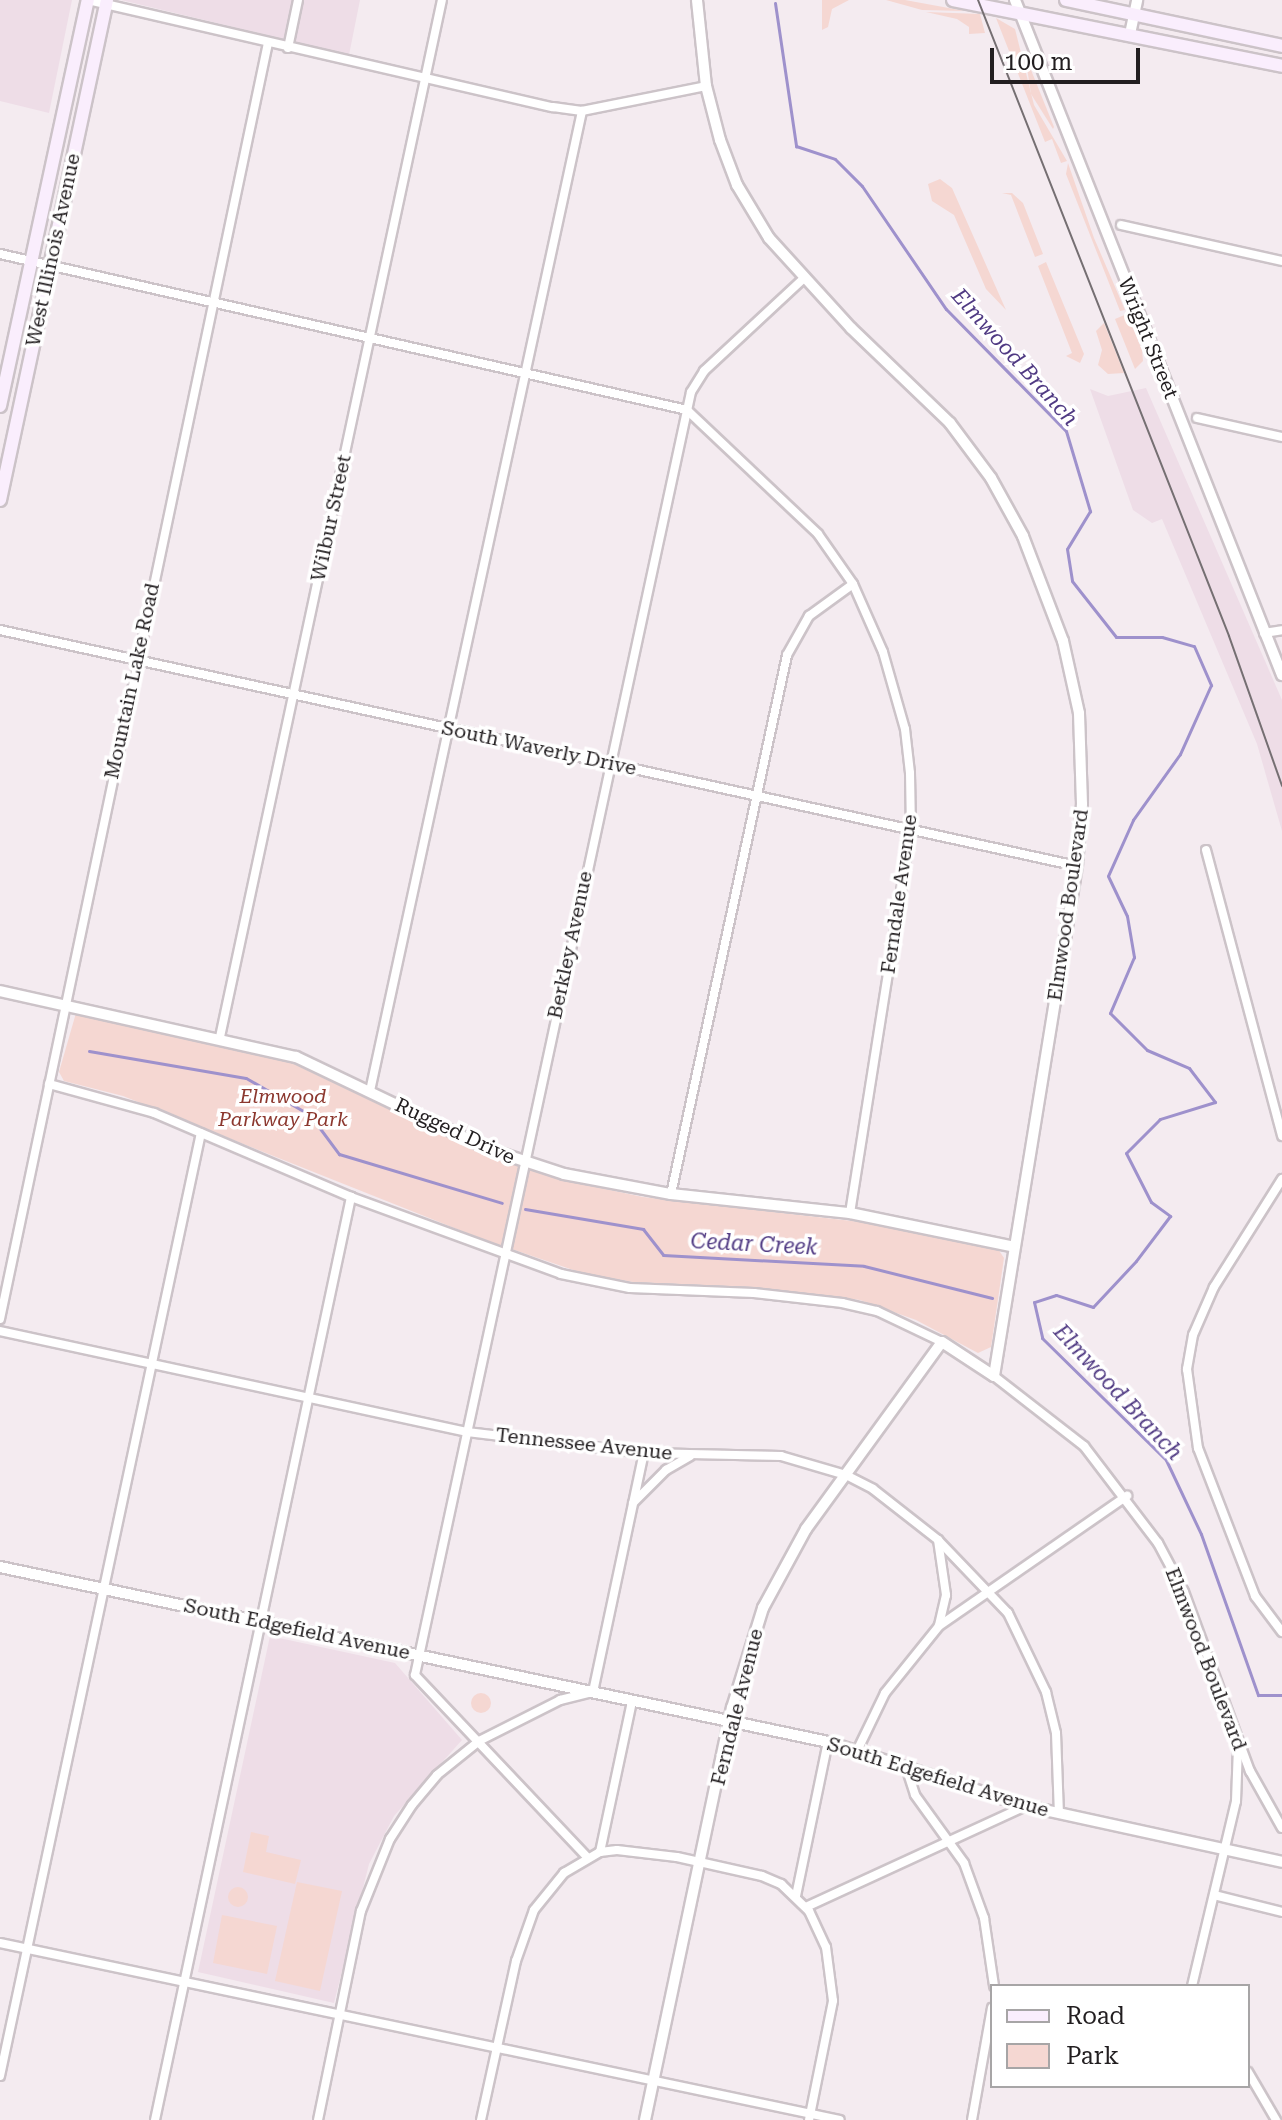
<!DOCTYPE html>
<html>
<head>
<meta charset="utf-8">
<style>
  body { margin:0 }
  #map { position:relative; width:1282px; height:2120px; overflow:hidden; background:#f4ebf0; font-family:"Roboto Serif",serif }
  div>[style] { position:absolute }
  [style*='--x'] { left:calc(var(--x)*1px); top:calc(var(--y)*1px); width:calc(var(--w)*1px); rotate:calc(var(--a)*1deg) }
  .built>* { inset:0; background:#eedde7 }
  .green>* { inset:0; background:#f5d7d2 }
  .round { border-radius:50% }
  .stream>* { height:3px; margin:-1.5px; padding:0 1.5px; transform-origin:1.5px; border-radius:1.5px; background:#9e91cc }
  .roads { filter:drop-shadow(2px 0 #ccc3c8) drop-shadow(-2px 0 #ccc3c8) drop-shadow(0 2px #ccc3c8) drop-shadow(0 -2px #ccc3c8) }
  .minor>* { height:8px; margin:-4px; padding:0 4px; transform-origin:4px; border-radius:4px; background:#fff }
  .tertiary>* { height:10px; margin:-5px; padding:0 5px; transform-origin:5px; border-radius:5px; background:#fff }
  .secondary>* { height:12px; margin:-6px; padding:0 6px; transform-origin:6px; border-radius:6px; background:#faeefd }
  .tram>* { height:2px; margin:-1px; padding:0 1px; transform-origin:1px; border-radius:1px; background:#756f72 }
  span { translate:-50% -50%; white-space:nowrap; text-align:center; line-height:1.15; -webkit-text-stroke:7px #fff; paint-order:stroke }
  .street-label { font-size:20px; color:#221e20 }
  .park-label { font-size:20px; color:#8c382f; font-style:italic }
  .water-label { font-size:22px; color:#503a83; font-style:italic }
  .legend { position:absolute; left:990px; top:1984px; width:260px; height:104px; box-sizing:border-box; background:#fff; border:2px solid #a7a5a6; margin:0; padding:10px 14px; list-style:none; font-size:24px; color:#221e20 }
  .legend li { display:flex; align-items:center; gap:16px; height:40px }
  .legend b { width:40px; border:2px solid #a7a5a6 }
  .scale { position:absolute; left:990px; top:48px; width:150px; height:36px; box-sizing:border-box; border:4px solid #221e20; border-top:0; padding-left:10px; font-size:24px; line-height:28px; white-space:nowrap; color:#221e20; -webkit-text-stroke:6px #fff; paint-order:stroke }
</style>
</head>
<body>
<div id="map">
  <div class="built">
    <i style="clip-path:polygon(0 0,72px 0,49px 113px,0 101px)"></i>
    <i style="clip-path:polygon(121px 0,360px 0,349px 55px)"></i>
    <i style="clip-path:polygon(1146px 388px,1282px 700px,1282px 831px,1257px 744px,1162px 519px,1152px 523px,1133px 510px,1090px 389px,1108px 396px)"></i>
    <i style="clip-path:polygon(270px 1636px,395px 1663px,462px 1740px,394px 1816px,369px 1864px,334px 2003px,198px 1972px)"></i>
  </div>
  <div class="green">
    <i style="clip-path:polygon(822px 0,849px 0,832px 9px,828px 27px,822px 30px)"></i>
    <i style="clip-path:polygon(886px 0,905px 0,965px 11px,922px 10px)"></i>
    <i style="clip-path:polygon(926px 12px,980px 14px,985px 33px,969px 34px,969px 27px,957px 19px)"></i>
    <i style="clip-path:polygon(996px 18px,1015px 29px,1034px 105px,1067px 161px,1061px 163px,1052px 139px,1045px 142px)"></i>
    <i style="clip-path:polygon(1025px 55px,1054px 127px,1053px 129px,1031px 94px)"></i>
    <i style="clip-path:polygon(1068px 163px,1094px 238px,1125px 310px,1120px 311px,1066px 174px)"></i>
    <i style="clip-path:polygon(940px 179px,952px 188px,1006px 310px,986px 289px,954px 215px,932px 201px,928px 184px)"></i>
    <i style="clip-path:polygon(1002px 193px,1012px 193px,1023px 203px,1043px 254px,1035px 257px,1011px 195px)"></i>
    <i style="clip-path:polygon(1046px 262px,1084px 354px,1080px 363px,1066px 356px,1072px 353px,1038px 266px)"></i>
    <i style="clip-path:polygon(1127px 314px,1142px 350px,1143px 361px,1135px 369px,1115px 319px)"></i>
    <i style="clip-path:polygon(1104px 323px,1124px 373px,1108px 374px,1098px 365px,1102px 350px,1096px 331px)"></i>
    <i style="clip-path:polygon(76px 1013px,296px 1063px,498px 1159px,591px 1186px,643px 1197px,887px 1225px,998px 1249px,1004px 1258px,991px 1347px,978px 1353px,916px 1320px,860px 1300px,752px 1287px,633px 1282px,582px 1273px,482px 1239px,123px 1096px,64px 1081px,59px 1072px)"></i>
    <i class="round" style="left:471px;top:1693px;width:20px;height:20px"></i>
    <i style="clip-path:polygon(251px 1832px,269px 1836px,266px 1852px,301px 1860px,295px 1884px,243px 1872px)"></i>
    <i style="clip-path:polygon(297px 1882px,342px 1891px,320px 1991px,275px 1981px)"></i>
    <i class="round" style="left:228px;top:1887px;width:20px;height:20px"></i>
    <i style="clip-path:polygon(222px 1915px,277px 1926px,267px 1974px,213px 1963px)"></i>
  </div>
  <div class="stream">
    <i style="--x:775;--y:3;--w:145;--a:81.6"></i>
    <i style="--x:796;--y:146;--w:41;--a:18.4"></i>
    <i style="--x:835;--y:159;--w:38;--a:45"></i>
    <i style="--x:862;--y:186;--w:149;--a:55.7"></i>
    <i style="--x:946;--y:309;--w:171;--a:45.5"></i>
    <i style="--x:1066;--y:431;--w:84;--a:73.3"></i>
    <i style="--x:1090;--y:511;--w:44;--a:121.2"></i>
    <i style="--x:1067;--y:549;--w:32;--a:81"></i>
    <i style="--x:1072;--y:581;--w:71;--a:51.8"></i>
    <i style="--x:1116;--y:637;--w:46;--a:0"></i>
    <i style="--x:1162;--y:637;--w:33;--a:16"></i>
    <i style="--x:1194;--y:646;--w:43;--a:66.4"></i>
    <i style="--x:1211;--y:685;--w:76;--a:114.2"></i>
    <i style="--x:1180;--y:754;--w:81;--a:125.5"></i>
    <i style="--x:1133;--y:820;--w:61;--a:114.1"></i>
    <i style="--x:1108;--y:876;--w:44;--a:64.6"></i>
    <i style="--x:1127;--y:916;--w:42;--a:80.3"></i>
    <i style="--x:1134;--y:957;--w:61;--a:113.2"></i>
    <i style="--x:1110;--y:1013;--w:52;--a:45"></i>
    <i style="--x:1147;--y:1050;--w:46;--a:23.2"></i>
    <i style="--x:1189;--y:1068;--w:43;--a:52.6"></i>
    <i style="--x:1215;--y:1102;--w:58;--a:162.8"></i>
    <i style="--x:1160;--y:1119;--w:48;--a:135"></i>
    <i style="--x:1126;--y:1153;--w:55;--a:63"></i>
    <i style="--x:1151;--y:1202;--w:24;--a:36"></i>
    <i style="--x:1170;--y:1216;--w:56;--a:127.1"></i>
    <i style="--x:1136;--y:1261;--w:63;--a:133.1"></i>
    <i style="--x:1093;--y:1307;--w:39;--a:-162"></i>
    <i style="--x:1056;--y:1295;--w:23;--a:162"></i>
    <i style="--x:1034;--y:1302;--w:37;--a:77"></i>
    <i style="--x:1042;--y:1338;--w:174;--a:44.5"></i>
    <i style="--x:1166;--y:1460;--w:82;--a:64.7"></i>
    <i style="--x:1201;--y:1534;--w:171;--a:70.5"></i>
    <i style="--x:1258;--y:1695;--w:24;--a:0"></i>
    <i style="--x:89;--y:1051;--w:159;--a:9.8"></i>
    <i style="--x:246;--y:1078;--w:74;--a:30"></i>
    <i style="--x:310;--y:1115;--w:49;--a:53.4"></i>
    <i style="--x:339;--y:1154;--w:170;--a:16.7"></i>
    <i style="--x:525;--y:1209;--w:120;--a:9.6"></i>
    <i style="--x:643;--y:1229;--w:33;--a:52"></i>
    <i style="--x:663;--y:1255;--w:201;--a:3.1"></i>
    <i style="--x:864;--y:1266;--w:132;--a:14"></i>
  </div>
  <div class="roads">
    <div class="minor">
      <i style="--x:88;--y:0;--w:477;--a:13"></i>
      <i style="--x:553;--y:107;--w:29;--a:8"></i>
      <i style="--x:582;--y:111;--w:126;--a:-11.4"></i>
      <i style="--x:288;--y:48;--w:49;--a:-78.2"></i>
      <i style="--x:1121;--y:225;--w:165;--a:12.6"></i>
      <i style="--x:0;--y:254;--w:704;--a:12.79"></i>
      <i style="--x:687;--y:410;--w:180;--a:43.4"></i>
      <i style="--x:818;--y:534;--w:61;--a:55"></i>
      <i style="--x:853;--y:584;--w:74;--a:66.2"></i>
      <i style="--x:883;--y:652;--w:80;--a:74.1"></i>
      <i style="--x:905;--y:729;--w:44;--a:83.5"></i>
      <i style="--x:910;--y:773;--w:55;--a:89"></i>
      <i style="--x:911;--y:828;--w:390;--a:99"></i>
      <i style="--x:1197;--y:418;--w:87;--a:12.6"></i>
      <i style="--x:0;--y:630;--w:1103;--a:12.36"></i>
      <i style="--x:1264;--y:633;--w:18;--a:-9"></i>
      <i style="--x:1206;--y:850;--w:296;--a:75.1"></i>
      <i style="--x:220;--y:1037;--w:1060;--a:-77.92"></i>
      <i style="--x:49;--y:1084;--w:109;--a:15.4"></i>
      <i style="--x:154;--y:1113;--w:214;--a:23.1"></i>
      <i style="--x:351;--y:1197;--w:224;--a:20.1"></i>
      <i style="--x:561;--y:1274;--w:70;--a:11.5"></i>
      <i style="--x:630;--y:1288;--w:124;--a:2.3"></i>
      <i style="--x:754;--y:1293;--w:89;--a:6.5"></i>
      <i style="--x:842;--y:1303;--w:36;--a:13"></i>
      <i style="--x:877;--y:1311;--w:72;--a:25.5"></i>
      <i style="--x:370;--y:1091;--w:1003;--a:-77.79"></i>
      <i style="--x:1282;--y:1179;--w:128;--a:122.2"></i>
      <i style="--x:1214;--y:1287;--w:52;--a:113.6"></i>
      <i style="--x:1193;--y:1335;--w:35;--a:100"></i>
      <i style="--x:1187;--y:1369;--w:80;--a:82.1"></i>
      <i style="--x:1198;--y:1448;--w:159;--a:68.9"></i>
      <i style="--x:1255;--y:1596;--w:45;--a:53.1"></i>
      <i style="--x:671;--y:1194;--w:551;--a:-77.85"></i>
      <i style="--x:787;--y:655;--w:45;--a:-60.6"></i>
      <i style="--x:809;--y:616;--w:54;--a:-36"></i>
      <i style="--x:0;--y:1319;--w:1304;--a:-78.14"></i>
      <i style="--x:0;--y:1331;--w:478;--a:12.2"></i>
      <i style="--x:467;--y:1432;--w:178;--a:6.8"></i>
      <i style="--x:644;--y:1453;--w:137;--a:1.3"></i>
      <i style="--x:781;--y:1456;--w:68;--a:16.3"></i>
      <i style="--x:846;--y:1475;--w:30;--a:27"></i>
      <i style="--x:873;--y:1489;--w:83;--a:38.1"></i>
      <i style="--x:938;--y:1540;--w:101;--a:46.2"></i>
      <i style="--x:1008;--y:1613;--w:88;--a:64.3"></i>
      <i style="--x:1046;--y:1692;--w:42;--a:76.3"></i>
      <i style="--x:1056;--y:1733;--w:80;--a:87.9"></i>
      <i style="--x:994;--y:1376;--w:114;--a:37.9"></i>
      <i style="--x:1084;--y:1446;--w:122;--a:52.7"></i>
      <i style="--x:1158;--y:1543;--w:55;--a:62"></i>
      <i style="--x:1184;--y:1592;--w:191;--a:69.8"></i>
      <i style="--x:1250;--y:1771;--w:65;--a:60.7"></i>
      <i style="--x:633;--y:1503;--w:47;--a:-45"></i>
      <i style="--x:666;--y:1470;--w:28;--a:-30"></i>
      <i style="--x:938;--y:1540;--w:56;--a:81.7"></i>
      <i style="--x:946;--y:1595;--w:31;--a:103"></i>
      <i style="--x:857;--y:1751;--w:64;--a:-64.2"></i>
      <i style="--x:885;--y:1693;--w:86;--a:-51.1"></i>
      <i style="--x:939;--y:1626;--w:229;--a:-34.7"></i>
      <i style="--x:906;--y:1767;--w:29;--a:72"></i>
      <i style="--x:915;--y:1795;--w:84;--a:54.2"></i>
      <i style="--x:964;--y:1863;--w:59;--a:70"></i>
      <i style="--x:984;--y:1918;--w:69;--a:81.6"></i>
      <i style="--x:600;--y:1852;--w:154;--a:-78"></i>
      <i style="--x:588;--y:1858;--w:252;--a:-133.4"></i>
      <i style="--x:415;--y:1675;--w:1312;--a:-77.86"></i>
      <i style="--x:691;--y:392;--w:25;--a:-58"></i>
      <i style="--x:704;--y:371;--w:135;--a:-42.9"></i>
      <i style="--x:1214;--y:1895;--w:70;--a:14"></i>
      <i style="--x:796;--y:1896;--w:157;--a:-78.3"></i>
      <i style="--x:806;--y:1907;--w:242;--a:-24.7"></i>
      <i style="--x:0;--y:1943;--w:858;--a:11.9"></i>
      <i style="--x:1192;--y:1986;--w:190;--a:-76.6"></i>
      <i style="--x:1236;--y:1801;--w:55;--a:-87.9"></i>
      <i style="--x:1248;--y:2072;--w:56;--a:59.7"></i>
      <i style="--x:0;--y:2076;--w:964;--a:-77.97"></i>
      <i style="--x:155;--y:2120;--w:944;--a:-78.01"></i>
      <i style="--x:318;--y:2120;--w:213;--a:-78.4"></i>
      <i style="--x:361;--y:1911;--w:78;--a:-68.1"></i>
      <i style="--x:390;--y:1839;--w:40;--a:-57.1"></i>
      <i style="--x:412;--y:1805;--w:39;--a:-50"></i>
      <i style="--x:437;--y:1775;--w:54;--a:-39"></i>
      <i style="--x:479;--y:1741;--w:91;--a:-26.8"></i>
      <i style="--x:560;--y:1700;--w:34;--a:-14"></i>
      <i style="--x:593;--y:1692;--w:244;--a:-78"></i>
      <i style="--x:481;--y:2120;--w:163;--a:-77.6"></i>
      <i style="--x:516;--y:1961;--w:54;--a:-70.6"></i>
      <i style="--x:534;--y:1910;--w:48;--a:-51"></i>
      <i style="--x:564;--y:1873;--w:42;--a:-30.3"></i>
      <i style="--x:600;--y:1852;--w:17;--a:-7"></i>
      <i style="--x:617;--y:1850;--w:60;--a:6.7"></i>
      <i style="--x:677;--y:1857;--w:87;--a:12.6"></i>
      <i style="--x:762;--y:1876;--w:21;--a:23"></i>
      <i style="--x:781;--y:1884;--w:39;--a:44"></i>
      <i style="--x:809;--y:1911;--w:40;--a:65"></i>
      <i style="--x:826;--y:1947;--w:54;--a:82.6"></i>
      <i style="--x:833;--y:2001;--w:121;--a:101.4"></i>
      <i style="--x:972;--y:2120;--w:114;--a:-79.9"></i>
    </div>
    <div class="tertiary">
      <i style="--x:1015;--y:0;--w:726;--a:68.42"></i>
      <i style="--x:1130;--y:34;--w:35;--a:-78"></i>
      <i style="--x:0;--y:991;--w:303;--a:12.6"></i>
      <i style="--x:296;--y:1057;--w:216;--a:25.5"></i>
      <i style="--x:491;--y:1150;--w:77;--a:18.2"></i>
      <i style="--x:564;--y:1174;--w:109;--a:10.6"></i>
      <i style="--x:671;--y:1194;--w:180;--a:6.1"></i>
      <i style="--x:850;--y:1213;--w:168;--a:11.6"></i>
      <i style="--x:0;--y:1567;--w:846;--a:11.93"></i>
      <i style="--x:828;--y:1742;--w:208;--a:17.9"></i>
      <i style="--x:1026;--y:1806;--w:262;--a:12.3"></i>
      <i style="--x:645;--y:2120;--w:421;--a:-78.1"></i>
      <i style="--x:732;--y:1708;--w:105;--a:-72.8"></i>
      <i style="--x:763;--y:1608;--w:90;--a:-61.4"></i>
      <i style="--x:806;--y:1529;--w:231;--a:-54"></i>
      <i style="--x:942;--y:1342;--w:62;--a:33.2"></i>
      <i style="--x:994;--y:1376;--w:517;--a:-80.76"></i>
      <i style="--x:1077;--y:866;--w:62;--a:-85.4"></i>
      <i style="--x:1082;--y:804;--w:91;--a:-91.9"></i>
      <i style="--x:1079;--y:713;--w:74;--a:-102.5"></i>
      <i style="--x:1063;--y:641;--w:112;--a:-110.9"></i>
      <i style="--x:1023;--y:536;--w:66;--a:-118.9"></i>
      <i style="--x:991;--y:478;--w:69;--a:-126.7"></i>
      <i style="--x:950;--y:423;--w:137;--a:-136.2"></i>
      <i style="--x:851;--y:328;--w:122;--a:-132.3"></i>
      <i style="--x:769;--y:238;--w:62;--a:-121.1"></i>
      <i style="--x:737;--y:185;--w:48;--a:-110.7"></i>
      <i style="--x:720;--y:140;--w:56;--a:-104.5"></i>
      <i style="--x:706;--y:86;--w:86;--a:-96"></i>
    </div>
    <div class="secondary">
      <i style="--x:953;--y:0;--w:336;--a:11.3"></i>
      <i style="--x:1066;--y:0;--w:221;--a:12"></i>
      <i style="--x:0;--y:406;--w:415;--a:-77.8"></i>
      <i style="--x:0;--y:500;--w:511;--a:-77.92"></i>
    </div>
  </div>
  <div class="tram">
    <i style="--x:978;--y:0;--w:684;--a:68.46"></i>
    <i style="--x:1229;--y:636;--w:159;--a:70.5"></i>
  </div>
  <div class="street-label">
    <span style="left:53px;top:250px;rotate:-78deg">West Illinois Avenue</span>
    <span style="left:1148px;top:338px;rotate:68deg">Wright Street</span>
    <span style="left:331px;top:518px;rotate:-78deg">Wilbur Street</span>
    <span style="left:132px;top:681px;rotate:-78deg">Mountain Lake Road</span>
    <span style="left:539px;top:748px;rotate:12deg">South Waverly Drive</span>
    <span style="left:899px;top:894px;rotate:-82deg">Ferndale Avenue</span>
    <span style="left:1068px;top:905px;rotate:-82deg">Elmwood Boulevard</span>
    <span style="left:570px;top:945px;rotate:-78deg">Berkley Avenue</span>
    <span style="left:455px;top:1131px;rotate:25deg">Rugged Drive</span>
    <span style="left:584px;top:1444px;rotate:6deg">Tennessee Avenue</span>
    <span style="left:297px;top:1629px;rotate:12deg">South Edgefield Avenue</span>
    <span style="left:1206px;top:1659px;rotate:69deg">Elmwood Boulevard</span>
    <span style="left:737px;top:1707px;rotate:-76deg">Ferndale Avenue</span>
    <span style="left:938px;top:1777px;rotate:17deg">South Edgefield Avenue</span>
  </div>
  <div class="park-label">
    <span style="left:283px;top:1108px">Elmwood<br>Parkway Park</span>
  </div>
  <div class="water-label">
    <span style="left:1015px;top:357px;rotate:48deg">Elmwood Branch</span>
    <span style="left:754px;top:1244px;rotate:3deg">Cedar Creek</span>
    <span style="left:1118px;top:1392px;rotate:47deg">Elmwood Branch</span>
  </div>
  <ul class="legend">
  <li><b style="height:10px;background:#faeefd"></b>Road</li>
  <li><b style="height:22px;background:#f5d7d2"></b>Park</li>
  </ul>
  <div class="scale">100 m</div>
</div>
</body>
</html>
